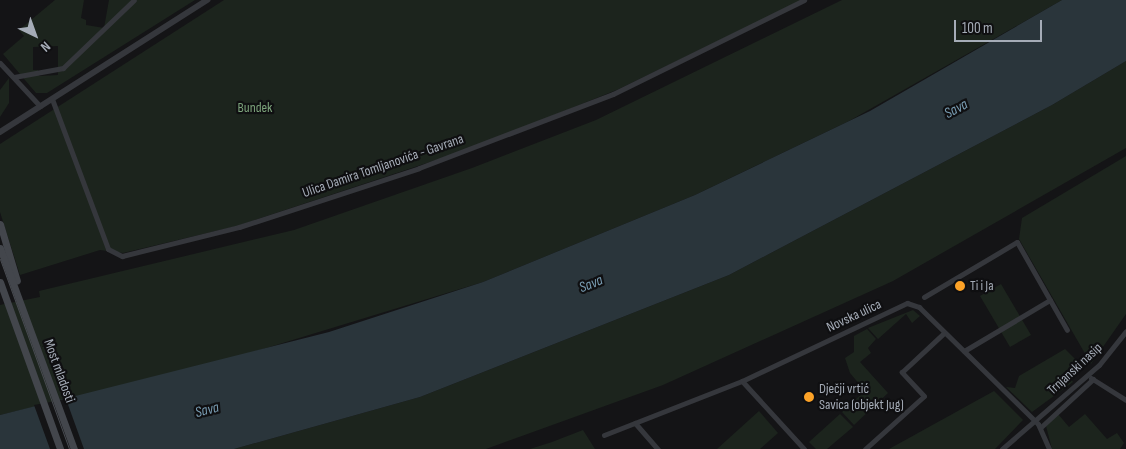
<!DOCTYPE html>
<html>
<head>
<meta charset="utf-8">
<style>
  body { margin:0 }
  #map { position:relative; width:1126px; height:449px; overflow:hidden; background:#141416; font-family:"Sofia Sans Condensed",sans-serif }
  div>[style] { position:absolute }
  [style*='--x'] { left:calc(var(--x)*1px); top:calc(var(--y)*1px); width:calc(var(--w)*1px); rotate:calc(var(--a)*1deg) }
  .green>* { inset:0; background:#1c241d }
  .water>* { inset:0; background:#2a353b }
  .pier>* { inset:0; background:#141416 }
  .minor>* { height:5px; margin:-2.5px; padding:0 2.5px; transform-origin:2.5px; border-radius:2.5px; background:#35373c }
  .tertiary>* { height:6px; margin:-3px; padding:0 3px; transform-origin:3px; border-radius:3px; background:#35373c }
  .secondary>* { height:7px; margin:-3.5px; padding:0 3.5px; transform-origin:3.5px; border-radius:3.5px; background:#43464c }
  .tram>* { height:1px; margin:-0.5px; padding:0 0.5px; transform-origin:0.5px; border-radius:0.5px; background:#484b51 }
  .dots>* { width:14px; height:14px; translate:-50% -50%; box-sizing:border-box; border:2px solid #0f0f11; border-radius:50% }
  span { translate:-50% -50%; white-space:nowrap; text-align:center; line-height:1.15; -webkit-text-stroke:4.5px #0f0f11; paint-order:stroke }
  .park-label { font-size:14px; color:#7ca37b }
  .street-label { font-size:14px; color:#a5acb7 }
  .poi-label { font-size:14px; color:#a5acb7 }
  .left { translate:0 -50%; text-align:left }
  .water-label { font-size:15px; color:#7a9eb4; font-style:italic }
  .north { position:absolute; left:10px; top:10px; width:50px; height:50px; -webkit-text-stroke:4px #0f0f11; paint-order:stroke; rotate:138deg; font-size:14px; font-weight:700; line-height:20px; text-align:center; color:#a5acb7 }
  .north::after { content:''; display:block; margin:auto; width:18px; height:22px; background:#a5acb7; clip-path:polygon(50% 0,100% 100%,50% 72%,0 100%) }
  .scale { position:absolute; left:954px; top:20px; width:88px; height:22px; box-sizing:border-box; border:2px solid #a5acb7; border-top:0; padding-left:6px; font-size:15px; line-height:18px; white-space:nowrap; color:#a5acb7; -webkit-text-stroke:4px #0f0f11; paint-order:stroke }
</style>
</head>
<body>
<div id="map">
  <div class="green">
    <i style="clip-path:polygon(evenodd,55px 0,84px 0,81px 18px,86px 20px,86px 25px,104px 28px,109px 0,195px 0,47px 93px,36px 93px,3px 54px,24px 36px,19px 30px,55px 0,58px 46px,58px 75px,39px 76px,38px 70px,33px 70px,33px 47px,58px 46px)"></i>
    <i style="clip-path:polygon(224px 0,802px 0,619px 89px,469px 149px,237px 226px,123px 253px,100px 250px,20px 275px,0 212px,0 144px)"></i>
    <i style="clip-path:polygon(842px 0,1062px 0,849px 121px,695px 195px,483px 282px,217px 363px,0 415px,0 305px,40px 297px,39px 291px,294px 230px,472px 168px,596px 120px)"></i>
    <i style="clip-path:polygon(1126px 61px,1126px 148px,893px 281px,663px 385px,486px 449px,234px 449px,420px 397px,729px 275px,1052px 105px)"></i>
    <i style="clip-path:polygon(9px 78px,9px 103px,0 117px,0 90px)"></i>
    <i style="clip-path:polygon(1126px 156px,1126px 314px,1091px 364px,1019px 239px,1022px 218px)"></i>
    <i style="clip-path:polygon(1001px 284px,1031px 335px,1010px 347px,980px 296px)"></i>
    <i style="clip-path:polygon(913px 310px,920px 316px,912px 323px,906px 314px,878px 339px,868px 328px)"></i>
    <i style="clip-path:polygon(867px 329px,876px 339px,868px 348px,871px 353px,860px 362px,888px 393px,854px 425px,842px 412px,865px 391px,850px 373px,845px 358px,854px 352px,854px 336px)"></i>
    <i style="clip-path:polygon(1065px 349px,1081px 365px,1068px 374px,1073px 382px,1032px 412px,1006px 387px,1015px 388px,1019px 376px)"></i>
    <i style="clip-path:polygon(994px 391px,1023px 420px,995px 449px,889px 449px)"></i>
    <i style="clip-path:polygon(759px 411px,778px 433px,760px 449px,717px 449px)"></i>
    <i style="clip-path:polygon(840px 414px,853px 427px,827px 449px,816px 449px,809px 442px)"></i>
    <i style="clip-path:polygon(1058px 414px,1069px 427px,1085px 414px,1107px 439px,1117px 433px,1124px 443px,1120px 449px,1052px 449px,1046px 426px)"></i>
    <i style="clip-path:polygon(583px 430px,595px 449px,530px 449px,552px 442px)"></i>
  </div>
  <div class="water">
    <i style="clip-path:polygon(1062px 0,1126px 0,1126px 61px,1052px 105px,729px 275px,420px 397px,234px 449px,0 449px,0 415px,329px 332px,483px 282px,695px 195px,870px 111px)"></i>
  </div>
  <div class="pier">
    <i style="clip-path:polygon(66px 399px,84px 449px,50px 449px,34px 405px)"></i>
  </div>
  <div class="minor">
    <i style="--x:0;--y:63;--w:59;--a:47.1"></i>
    <i style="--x:14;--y:77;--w:50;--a:-10.4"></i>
    <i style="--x:63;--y:68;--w:98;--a:-43.8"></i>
    <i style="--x:52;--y:99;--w:160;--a:69.5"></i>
    <i style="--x:108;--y:249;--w:16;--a:27"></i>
    <i style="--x:122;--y:256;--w:121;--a:-13.9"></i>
    <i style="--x:239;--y:227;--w:189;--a:-18.1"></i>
    <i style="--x:419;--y:168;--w:208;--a:-20.9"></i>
    <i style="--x:613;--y:94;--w:213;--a:-26.2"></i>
    <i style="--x:924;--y:297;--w:108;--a:-30.6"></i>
    <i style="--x:1017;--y:242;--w:101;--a:60.4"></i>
    <i style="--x:964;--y:351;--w:100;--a:-30.7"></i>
    <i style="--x:1091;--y:378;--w:41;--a:32.2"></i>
    <i style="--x:742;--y:381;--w:92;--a:47.6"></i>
    <i style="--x:635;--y:423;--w:35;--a:49"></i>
    <i style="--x:1041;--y:427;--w:71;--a:-42.7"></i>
    <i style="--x:604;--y:435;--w:148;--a:-21.4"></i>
    <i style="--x:742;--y:381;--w:183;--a:-25.3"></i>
    <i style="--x:907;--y:303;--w:13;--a:18"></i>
    <i style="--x:919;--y:307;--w:167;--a:44.5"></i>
    <i style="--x:1038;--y:424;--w:27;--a:66"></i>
    <i style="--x:865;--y:449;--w:79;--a:-41.9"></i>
    <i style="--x:924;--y:396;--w:33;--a:-133"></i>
    <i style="--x:902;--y:372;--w:57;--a:-42.9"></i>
    <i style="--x:1002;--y:449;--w:128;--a:-40.9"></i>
    <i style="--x:1099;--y:365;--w:43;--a:-51.5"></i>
  </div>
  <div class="tertiary">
    <i style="--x:0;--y:132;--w:246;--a:-32.5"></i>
  </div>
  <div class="secondary">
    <i style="--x:0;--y:224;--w:59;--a:73.4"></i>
    <i style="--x:0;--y:248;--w:214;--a:69.8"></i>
    <i style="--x:0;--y:282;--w:177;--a:70.2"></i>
  </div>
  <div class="tram">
    <i style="--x:0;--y:259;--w:202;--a:70"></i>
  </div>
  <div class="dots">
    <i style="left:960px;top:286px;background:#fca227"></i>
    <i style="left:809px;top:397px;background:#fca227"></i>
  </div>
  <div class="park-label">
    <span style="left:255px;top:108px">Bundek</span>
  </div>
  <div class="street-label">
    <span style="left:383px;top:166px;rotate:-19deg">Ulica Damira Tomljanovića - Gavrana</span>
    <span style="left:854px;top:316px;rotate:-25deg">Novska ulica</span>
    <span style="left:1075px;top:369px;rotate:-43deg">Trnjanski nasip</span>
    <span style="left:59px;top:371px;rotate:70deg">Most mladosti</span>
  </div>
  <div class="poi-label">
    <span class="left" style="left:970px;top:286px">Ti i Ja</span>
    <span class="left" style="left:819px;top:397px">Dječji vrtić<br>Savica (objekt Jug)</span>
  </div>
  <div class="water-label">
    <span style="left:956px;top:109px;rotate:-28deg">Sava</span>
    <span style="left:591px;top:284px;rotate:-22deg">Sava</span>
    <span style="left:207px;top:410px;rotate:-14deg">Sava</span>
  </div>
  <div class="north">N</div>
  <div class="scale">100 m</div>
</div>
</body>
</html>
